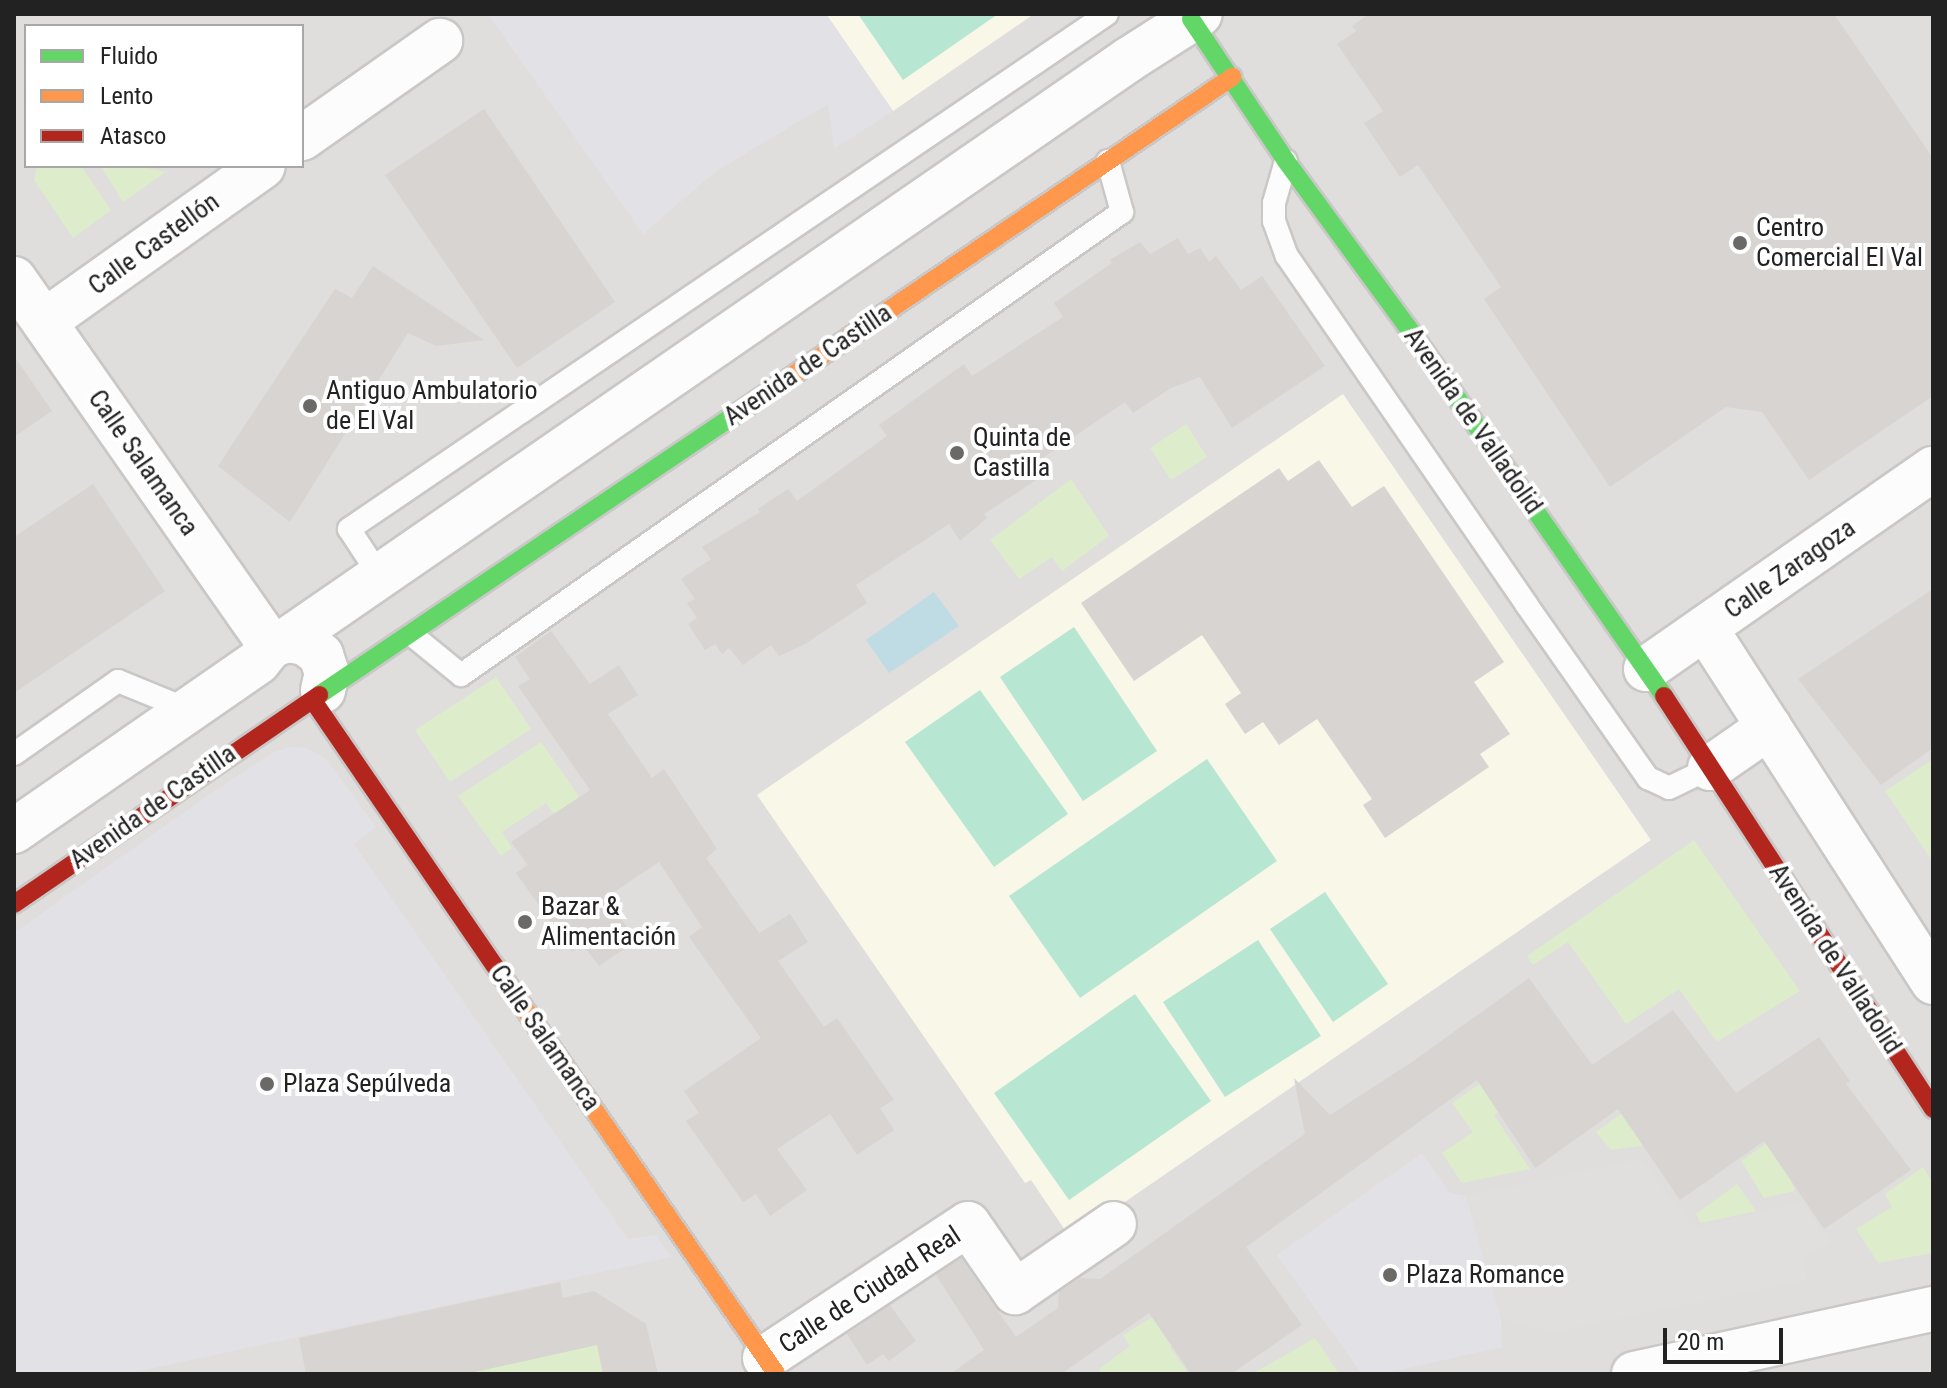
<!DOCTYPE html>
<html>
<head>
<meta charset="utf-8">
<style>
  body { margin:0 }
  #map { position:relative; width:1947px; height:1388px; overflow:hidden; background:#f0eeeb; font-family:"Roboto Condensed",sans-serif }
  div>[style] { position:absolute }
  [style*='--x'] { left:calc(var(--x)*1px); top:calc(var(--y)*1px); width:calc(var(--w)*1px); rotate:calc(var(--a)*1deg) }
  .residential>* { inset:0; background:#dfdedc }
  .education>* { inset:0; background:#f8f7e8 }
  .grass>* { inset:0; background:#ddeccb }
  .pitch>* { inset:0; background:#b7e6d2 }
  .parking>* { inset:0; background:#e0dfde }
  .plaza>* { inset:0; background:#e2e1e5 }
  .water>* { inset:0; background:#bfdbe3 }
  .building>* { inset:0; background:#d7d4d2 }
  .roads { filter:drop-shadow(2px 0 #c9c8c7) drop-shadow(-2px 0 #c9c8c7) drop-shadow(0 2px #c9c8c7) drop-shadow(0 -2px #c9c8c7) }
  .lane>* { height:22px; margin:-11px; padding:0 11px; transform-origin:11px; border-radius:11px; background:#fdfcfc }
  .street>* { height:44px; margin:-22px; padding:0 22px; transform-origin:22px; border-radius:22px; background:#fdfcfc }
  .fast>* { height:18px; margin:-9px; padding:0 9px; transform-origin:9px; border-radius:9px; background:#63d668 }
  .slow>* { height:18px; margin:-9px; padding:0 9px; transform-origin:9px; border-radius:9px; background:#ff974d }
  .jam>* { height:18px; margin:-9px; padding:0 9px; transform-origin:9px; border-radius:9px; background:#b3261e }
  .dots>* { width:22px; height:22px; translate:-50% -50%; box-sizing:border-box; border:4px solid #fff; border-radius:50% }
  span { translate:-50% -50%; white-space:nowrap; text-align:center; line-height:1.15; -webkit-text-stroke:8px #fff; paint-order:stroke }
  .poi-label { font-size:26px; color:#222 }
  .left { translate:0 -50%; text-align:left }
  .street-label { font-size:26px; color:#222 }
  .frame { position:absolute; inset:0; border:16px solid #222; pointer-events:none }
  .legend { position:absolute; left:24px; top:24px; width:280px; height:144px; box-sizing:border-box; background:#fff; border:2px solid #a7a7a7; margin:0; padding:10px 14px; list-style:none; font-size:24px; color:#222 }
  .legend li { display:flex; align-items:center; gap:16px; height:40px }
  .legend b { width:40px; border:2px solid #a7a7a7 }
  .scale { position:absolute; left:1663px; top:1328px; width:120px; height:36px; box-sizing:border-box; border:4px solid #222; border-top:0; padding-left:10px; font-size:24px; line-height:28px; white-space:nowrap; color:#222; -webkit-text-stroke:6px #fff; paint-order:stroke }
</style>
</head>
<body>
<div id="map">
  <div class="residential">
    <i style="clip-path:polygon(evenodd,14px 14px,1933px 14px,1933px 1374px,14px 1374px,14px 14px,26px 26px,302px 26px,302px 166px,26px 166px,26px 26px)"></i>
  </div>
  <div class="education">
    <i style="clip-path:polygon(826px 14px,1034px 14px,893px 111px)"></i>
    <i style="clip-path:polygon(1343px 394px,1651px 840px,1071px 1239px,1031px 1180px,1025px 1183px,757px 795px)"></i>
  </div>
  <div class="grass">
    <i style="clip-path:polygon(37px 166px,81px 166px,111px 210px,73px 238px,34px 180px)"></i>
    <i style="clip-path:polygon(101px 166px,138px 166px,166px 172px,123px 202px)"></i>
    <i style="clip-path:polygon(1186px 424px,1207px 457px,1171px 480px,1150px 448px)"></i>
    <i style="clip-path:polygon(1071px 479px,1109px 536px,1062px 571px,1052px 557px,1019px 579px,990px 540px)"></i>
    <i style="clip-path:polygon(496px 677px,531px 729px,450px 782px,415px 730px)"></i>
    <i style="clip-path:polygon(541px 742px,601px 828px,576px 845px,546px 803px,502px 832px,512px 848px,501px 856px,458px 796px)"></i>
    <i style="clip-path:polygon(1933px 759px,1933px 862px,1885px 791px)"></i>
    <i style="clip-path:polygon(1694px 840px,1800px 991px,1717px 1042px,1679px 989px,1626px 1024px,1568px 942px,1533px 965px,1527px 956px)"></i>
    <i style="clip-path:polygon(1507px 1065px,1528px 1091px,1494px 1115px,1530px 1169px,1462px 1183px,1442px 1153px,1473px 1132px,1452px 1103px)"></i>
    <i style="clip-path:polygon(1651px 1092px,1647px 1145px,1611px 1150px,1596px 1132px)"></i>
    <i style="clip-path:polygon(1797px 1122px,1788px 1172px,1795px 1191px,1764px 1198px,1741px 1161px)"></i>
    <i style="clip-path:polygon(1923px 1167px,1933px 1183px,1933px 1253px,1878px 1263px,1856px 1229px,1892px 1207px,1885px 1194px)"></i>
    <i style="clip-path:polygon(1737px 1184px,1756px 1211px,1701px 1223px,1696px 1214px)"></i>
    <i style="clip-path:polygon(1174px 1304px,1203px 1325px,1170px 1347px,1189px 1374px,1102px 1374px,1099px 1369px,1130px 1346px,1123px 1335px)"></i>
    <i style="clip-path:polygon(1315px 1338px,1339px 1374px,1252px 1374px)"></i>
    <i style="clip-path:polygon(597px 1344px,603px 1374px,459px 1374px)"></i>
  </div>
  <div class="pitch">
    <i style="clip-path:polygon(858px 14px,998px 14px,903px 80px)"></i>
    <i style="clip-path:polygon(1074px 627px,1157px 751px,1083px 801px,1000px 677px)"></i>
    <i style="clip-path:polygon(980px 690px,1068px 814px,994px 867px,905px 742px)"></i>
    <i style="clip-path:polygon(1207px 759px,1277px 861px,1080px 998px,1009px 896px)"></i>
    <i style="clip-path:polygon(1325px 892px,1388px 984px,1333px 1022px,1270px 929px)"></i>
    <i style="clip-path:polygon(1258px 940px,1321px 1036px,1225px 1097px,1163px 1002px)"></i>
    <i style="clip-path:polygon(1135px 994px,1211px 1101px,1069px 1200px,994px 1093px)"></i>
  </div>
  <div class="parking">
    <i style="clip-path:polygon(1640px 1159px,1695px 1228px,1802px 1202px,1832px 1243px,1804px 1254px,1806px 1280px,1551px 1332px,1501px 1319px,1466px 1196px)"></i>
  </div>
  <div class="plaza">
    <i style="clip-path:polygon(488px 14px,826px 14px,893px 111px,834px 149px,828px 104px,715px 172px,643px 234px)"></i>
    <i style="clip-path:polygon(291px 747px,307px 748px,326px 759px,376px 827px,354px 844px,628px 1239px,656px 1235px,671px 1257px,126px 1374px,14px 1374px,14px 933px,207px 796px,274px 752px)"></i>
    <i style="clip-path:polygon(1422px 1153px,1450px 1193px,1466px 1196px,1501px 1319px,1502px 1347px,1381px 1374px,1362px 1374px,1277px 1255px)"></i>
  </div>
  <div class="water">
    <i style="clip-path:polygon(934px 592px,959px 626px,889px 673px,866px 640px)"></i>
  </div>
  <div class="building">
    <i style="clip-path:polygon(1369px 14px,1834px 14px,1933px 158px,1933px 396px,1809px 480px,1762px 412px,1726px 407px,1610px 487px,1484px 299px,1501px 287px,1418px 165px,1400px 177px,1364px 123px,1383px 111px,1337px 44px,1356px 31px,1352px 26px)"></i>
    <i style="clip-path:polygon(484px 109px,615px 302px,517px 368px,385px 175px)"></i>
    <i style="clip-path:polygon(1178px 238px,1188px 254px,1200px 248px,1209px 262px,1216px 256px,1241px 290px,1262px 276px,1325px 366px,1232px 428px,1200px 377px,1171px 388px,1133px 413px,1125px 402px,1028px 468px,1038px 479px,984px 514px,987px 518px,960px 541px,949px 524px,856px 585px,867px 603px,805px 644px,779px 656px,771px 645px,743px 665px,729px 648px,722px 654px,715px 644px,705px 650px,688px 624px,697px 618px,687px 603px,695px 599px,681px 579px,711px 559px,702px 547px,760px 512px,758px 509px,788px 489px,797px 501px,887px 436px,879px 425px,964px 364px,972px 376px,1063px 317px,1054px 303px,1112px 263px,1110px 260px,1140px 242px,1150px 254px)"></i>
    <i style="clip-path:polygon(373px 266px,484px 340px,436px 346px,408px 333px,290px 522px,218px 466px,335px 289px,352px 298px)"></i>
    <i style="clip-path:polygon(14px 356px,52px 411px,14px 437px)"></i>
    <i style="clip-path:polygon(1319px 460px,1352px 507px,1384px 486px,1504px 662px,1474px 682px,1510px 734px,1480px 754px,1489px 767px,1385px 838px,1363px 805px,1372px 799px,1317px 719px,1279px 745px,1263px 722px,1245px 734px,1225px 704px,1241px 693px,1202px 635px,1134px 681px,1081px 603px,1279px 468px,1288px 481px)"></i>
    <i style="clip-path:polygon(93px 484px,165px 591px,14px 693px,14px 537px)"></i>
    <i style="clip-path:polygon(1933px 589px,1933px 748px,1881px 785px,1798px 679px)"></i>
    <i style="clip-path:polygon(551px 631px,590px 684px,619px 665px,638px 695px,608px 714px,652px 778px,664px 769px,717px 849px,706px 858px,759px 933px,790px 914px,808px 942px,778px 961px,824px 1027px,837px 1018px,894px 1100px,880px 1108px,894px 1130px,857px 1155px,830px 1114px,777px 1149px,807px 1190px,770px 1216px,756px 1194px,743px 1202px,686px 1121px,699px 1113px,684px 1091px,761px 1038px,689px 937px,702px 927px,659px 862px,605px 898px,637px 940px,599px 966px,583px 945px,572px 952px,516px 873px,528px 865px,511px 842px,590px 790px,518px 686px,530px 679px,515px 657px)"></i>
    <i style="clip-path:polygon(1529px 978px,1592px 1065px,1673px 1010px,1736px 1093px,1819px 1037px,1850px 1081px,1846px 1084px,1911px 1170px,1824px 1229px,1764px 1141px,1680px 1200px,1618px 1109px,1535px 1168px,1477px 1080px,1246px 1247px,1302px 1325px,1231px 1374px,1191px 1374px,1149px 1313px,1061px 1374px,950px 1374px,984px 1350px,936px 1275px,961px 1258px,1016px 1337px,1058px 1308px,1059px 1292px,1080px 1278px,1100px 1279px,1305px 1134px,1294px 1078px,1330px 1115px,1412px 1062px)"></i>
    <i style="clip-path:polygon(560px 1282px,563px 1298px,594px 1291px,646px 1324px,658px 1374px,603px 1374px,597px 1345px,466px 1374px,306px 1374px,299px 1338px)"></i>
    <i style="clip-path:polygon(890px 1305px,916px 1341px,889px 1361px,883px 1354px,867px 1365px,847px 1334px)"></i>
  </div>
  <div class="roads">
    <div class="lane">
      <i style="--x:1286;--y:161;--w:44;--a:105.9"></i>
      <i style="--x:1274;--y:203;--w:18;--a:90"></i>
      <i style="--x:1274;--y:221;--w:37;--a:70"></i>
      <i style="--x:1287;--y:256;--w:422;--a:55.5"></i>
      <i style="--x:1526;--y:604;--w:213;--a:55"></i>
      <i style="--x:1648;--y:778;--w:23;--a:25"></i>
      <i style="--x:1669;--y:788;--w:46;--a:-26"></i>
      <i style="--x:380;--y:576;--w:56;--a:-123.4"></i>
      <i style="--x:349;--y:529;--w:916;--a:-34.19"></i>
      <i style="--x:412;--y:635;--w:63;--a:39.2"></i>
      <i style="--x:461;--y:675;--w:807;--a:-35.01"></i>
      <i style="--x:1122;--y:212;--w:53;--a:-105.4"></i>
      <i style="--x:14;--y:754;--w:127;--a:-35.1"></i>
      <i style="--x:118;--y:681;--w:77;--a:22.2"></i>
    </div>
    <div class="street">
      <i style="--x:302;--y:138;--w:169;--a:-35.1"></i>
      <i style="--x:14;--y:279;--w:448;--a:55"></i>
      <i style="--x:45;--y:321;--w:267;--a:-35.4"></i>
      <i style="--x:1705;--y:628;--w:421;--a:57.2"></i>
      <i style="--x:287;--y:640;--w:18;--a:9"></i>
      <i style="--x:305;--y:643;--w:20;--a:37"></i>
      <i style="--x:321;--y:655;--w:19;--a:72"></i>
      <i style="--x:327;--y:673;--w:18;--a:103"></i>
      <i style="--x:1646;--y:669;--w:350;--a:-34.9"></i>
      <i style="--x:1710;--y:768;--w:72;--a:-34.8"></i>
      <i style="--x:14;--y:831;--w:297;--a:-34.7"></i>
      <i style="--x:258;--y:662;--w:21;--a:-51"></i>
      <i style="--x:271;--y:646;--w:17;--a:-21"></i>
      <i style="--x:287;--y:640;--w:1022;--a:-34.59"></i>
      <i style="--x:1128;--y:60;--w:85;--a:-32.6"></i>
      <i style="--x:765;--y:1358;--w:243;--a:-33.4"></i>
      <i style="--x:968;--y:1224;--w:83;--a:55.3"></i>
      <i style="--x:1015;--y:1292;--w:120;--a:-34.5"></i>
      <i style="--x:1634;--y:1374;--w:306;--a:-12.3"></i>
    </div>
    <div class="fast">
      <i style="--x:1191;--y:19;--w:171;--a:56.2"></i>
      <i style="--x:1286;--y:161;--w:208;--a:53.8"></i>
      <i style="--x:1409;--y:329;--w:447;--a:55.2"></i>
      <i style="--x:319;--y:695;--w:544;--a:-33.98"></i>
    </div>
    <div class="slow">
      <i style="--x:770;--y:391;--w:559;--a:-34.2"></i>
      <i style="--x:495;--y:966;--w:495;--a:55.4"></i>
    </div>
    <div class="jam">
      <i style="--x:1664;--y:696;--w:493;--a:56.9"></i>
      <i style="--x:314;--y:702;--w:320;--a:55.6"></i>
      <i style="--x:14;--y:904;--w:370;--a:-34.4"></i>
    </div>
  </div>
  <div class="dots">
    <i style="left:1740px;top:243px;background:#6a6968"></i>
    <i style="left:310px;top:406px;background:#6a6968"></i>
    <i style="left:957px;top:453px;background:#6a6968"></i>
    <i style="left:525px;top:922px;background:#6a6968"></i>
    <i style="left:267px;top:1084px;background:#6a6968"></i>
    <i style="left:1390px;top:1275px;background:#6a6968"></i>
  </div>
  <div class="poi-label">
    <span class="left" style="left:1756px;top:243px">Centro<br>Comercial El Val</span>
    <span class="left" style="left:326px;top:406px">Antiguo Ambulatorio<br>de El Val</span>
    <span class="left" style="left:973px;top:453px">Quinta de<br>Castilla</span>
    <span class="left" style="left:541px;top:922px">Bazar &amp;<br>Alimentación</span>
    <span class="left" style="left:283px;top:1084px">Plaza Sepúlveda</span>
    <span class="left" style="left:1406px;top:1275px">Plaza Romance</span>
  </div>
  <div class="street-label">
    <span style="left:154px;top:244px;rotate:-36deg">Calle Castellón</span>
    <span style="left:808px;top:365px;rotate:-34deg">Avenida de Castilla</span>
    <span style="left:1473px;top:421px;rotate:55deg">Avenida de Valladolid</span>
    <span style="left:143px;top:463px;rotate:55deg">Calle Salamanca</span>
    <span style="left:1790px;top:569px;rotate:-35deg">Calle Zaragoza</span>
    <span style="left:153px;top:807px;rotate:-35deg">Avenida de Castilla</span>
    <span style="left:1835px;top:959px;rotate:57deg">Avenida de Valladolid</span>
    <span style="left:545px;top:1038px;rotate:55deg">Calle Salamanca</span>
    <span style="left:870px;top:1290px;rotate:-33deg">Calle de Ciudad Real</span>
  </div>
  <div class="frame"></div>
  <ul class="legend">
  <li><b style="height:10px;background:#63d668"></b>Fluido</li>
  <li><b style="height:10px;background:#ff974d"></b>Lento</li>
  <li><b style="height:10px;background:#b3261e"></b>Atasco</li>
  </ul>
  <div class="scale">20 m</div>
</div>
</body>
</html>
